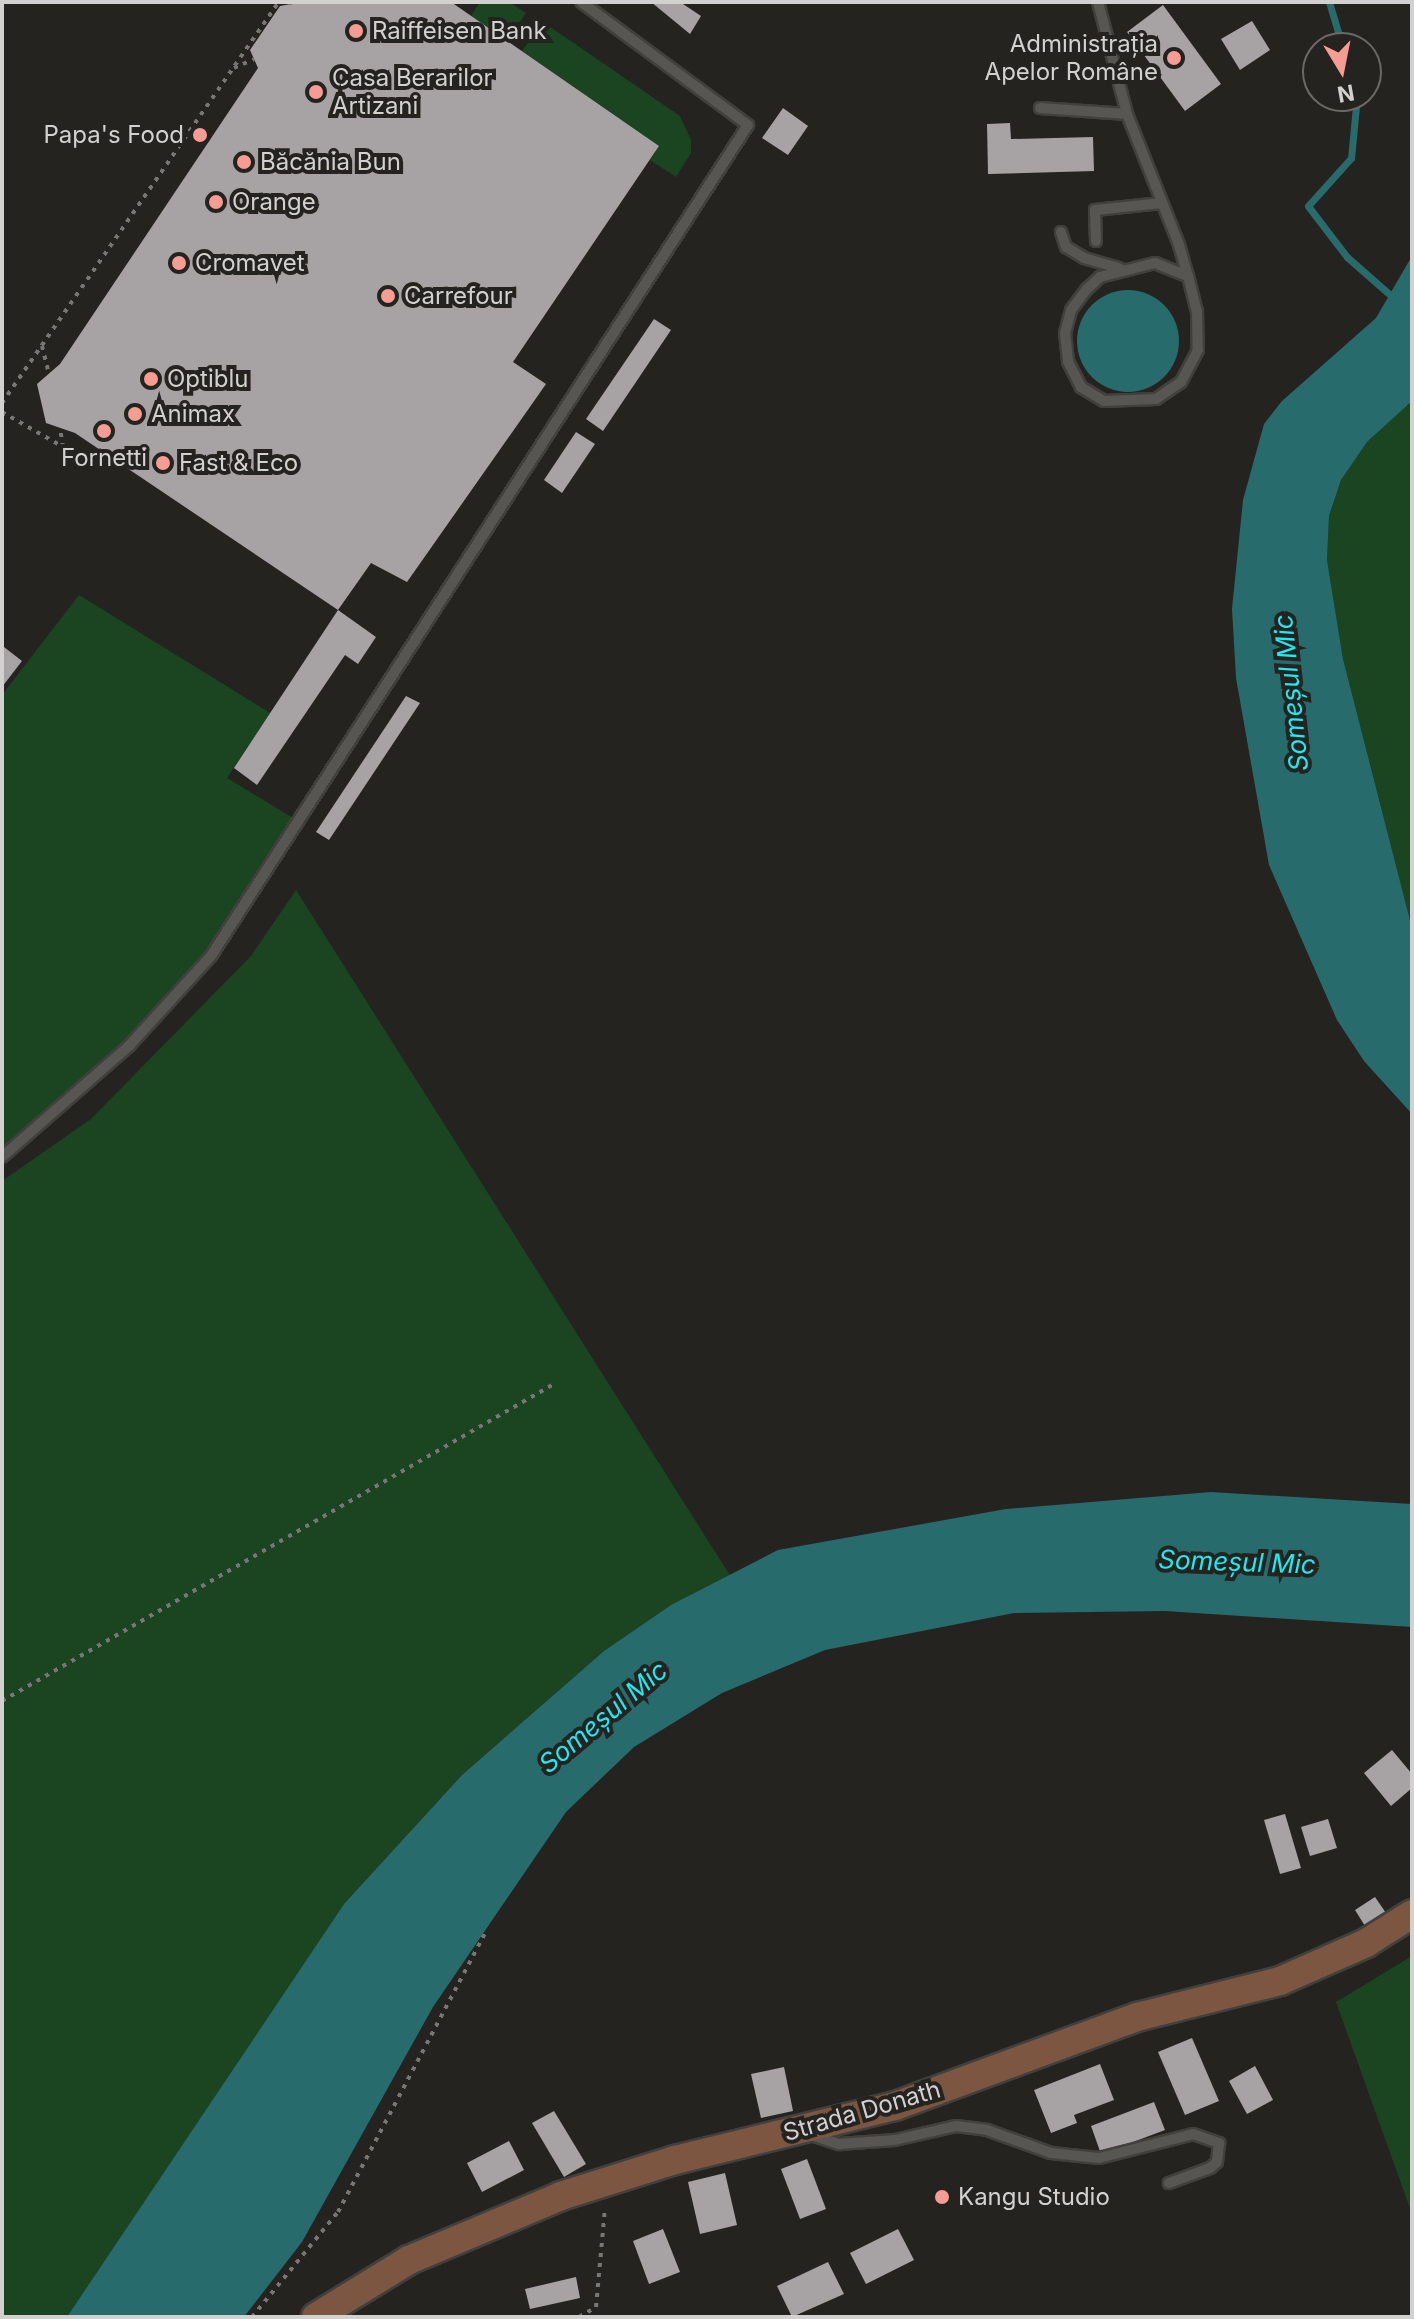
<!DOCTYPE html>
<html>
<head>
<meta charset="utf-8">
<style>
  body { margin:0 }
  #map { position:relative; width:1414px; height:2319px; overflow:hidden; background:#252320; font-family:Inter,sans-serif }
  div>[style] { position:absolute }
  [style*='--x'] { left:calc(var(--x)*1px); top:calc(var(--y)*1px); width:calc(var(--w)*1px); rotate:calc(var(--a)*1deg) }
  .green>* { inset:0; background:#1b4421 }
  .water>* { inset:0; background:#286b6d }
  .round { border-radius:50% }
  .stream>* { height:7px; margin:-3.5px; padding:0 3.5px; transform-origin:3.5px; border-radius:3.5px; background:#286b6d }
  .building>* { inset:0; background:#a7a2a3 }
  .path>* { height:4px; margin-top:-2px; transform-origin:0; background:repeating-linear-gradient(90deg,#797775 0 4px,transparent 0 10px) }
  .roads { filter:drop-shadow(2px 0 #41403d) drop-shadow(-2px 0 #41403d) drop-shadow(0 2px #41403d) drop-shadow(0 -2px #41403d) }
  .lane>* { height:10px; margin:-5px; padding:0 5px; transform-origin:5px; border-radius:5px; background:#575652 }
  .secondary>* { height:28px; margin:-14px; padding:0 14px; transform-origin:14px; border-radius:14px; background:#7d5642 }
  .dots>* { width:22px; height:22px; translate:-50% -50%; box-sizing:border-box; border:4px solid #252320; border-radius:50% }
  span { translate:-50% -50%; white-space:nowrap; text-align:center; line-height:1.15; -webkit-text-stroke:8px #252320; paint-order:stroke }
  .poi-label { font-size:24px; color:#d2d1cf }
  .left { translate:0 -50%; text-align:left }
  .right { translate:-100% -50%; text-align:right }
  .street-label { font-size:24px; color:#d2d1cf }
  .water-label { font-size:26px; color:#1eeaf1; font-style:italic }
  .frame { position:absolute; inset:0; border:4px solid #d2d1cf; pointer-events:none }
  .north { position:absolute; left:1302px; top:32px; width:80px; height:80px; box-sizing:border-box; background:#252320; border:2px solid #6a6966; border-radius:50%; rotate:170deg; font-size:22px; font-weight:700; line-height:32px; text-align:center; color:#d2d1cf }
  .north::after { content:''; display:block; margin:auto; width:28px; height:36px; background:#f59c93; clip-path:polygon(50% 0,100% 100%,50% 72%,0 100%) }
</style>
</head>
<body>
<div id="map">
  <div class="green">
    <i style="clip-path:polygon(480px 2px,509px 2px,526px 13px,507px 41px,471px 16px)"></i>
    <i style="clip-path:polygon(543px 22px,680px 116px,691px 140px,691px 153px,676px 177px,650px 160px,659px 146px,522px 51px)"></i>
    <i style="clip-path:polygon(1412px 401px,1412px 928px,1343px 659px,1327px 560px,1329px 516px,1341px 480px,1367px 442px)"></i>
    <i style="clip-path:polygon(79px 595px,270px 713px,227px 778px,298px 821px,211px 956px,129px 1046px,31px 1128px,2px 1146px,2px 695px)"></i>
    <i style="clip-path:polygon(296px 890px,731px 1577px,671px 1605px,604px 1651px,462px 1775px,344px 1904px,68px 2316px,2px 2317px,2px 1181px,91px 1119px,251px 956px)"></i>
    <i style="clip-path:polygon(1412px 1956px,1412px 2214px,1336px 2002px)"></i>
  </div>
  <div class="water">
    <i style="clip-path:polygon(1412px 256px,1412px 401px,1367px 442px,1341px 480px,1329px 516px,1327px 560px,1343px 659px,1412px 928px,1412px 1114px,1364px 1061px,1337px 1020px,1269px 865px,1236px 678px,1232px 609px,1243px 500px,1264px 424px,1282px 401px,1376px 318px)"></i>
    <i class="round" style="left:1077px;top:290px;width:102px;height:102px"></i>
    <i style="clip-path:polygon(1211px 1492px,1412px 1504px,1412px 1627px,1165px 1611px,1014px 1613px,825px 1650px,722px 1693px,634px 1747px,566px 1812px,433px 2007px,302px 2242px,244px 2317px,67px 2317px,344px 1904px,462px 1775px,604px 1651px,671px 1605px,778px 1550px,1006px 1509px)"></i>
  </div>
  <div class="stream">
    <i style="--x:1329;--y:2;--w:48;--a:73.1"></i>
    <i style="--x:1357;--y:96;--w:62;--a:95.5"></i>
    <i style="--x:1351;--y:158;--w:64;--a:131.9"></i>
    <i style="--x:1308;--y:206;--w:64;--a:52.6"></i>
    <i style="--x:1347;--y:257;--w:65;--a:41.3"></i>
  </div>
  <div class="building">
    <i style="clip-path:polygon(302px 2px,451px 2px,659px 146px,513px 362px,546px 384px,407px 582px,371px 563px,338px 610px,75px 433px,46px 423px,37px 384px,60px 364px,258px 68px,250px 50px,280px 6px)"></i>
    <i style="clip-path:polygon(651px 2px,680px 2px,701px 16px,690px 34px)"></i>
    <i style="clip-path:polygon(1163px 5px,1221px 84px,1185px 111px,1127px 32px)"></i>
    <i style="clip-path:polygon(1252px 21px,1270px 50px,1240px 70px,1221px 39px)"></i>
    <i style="clip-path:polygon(783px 108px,808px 126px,788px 155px,762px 138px)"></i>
    <i style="clip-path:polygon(1010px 123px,1011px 139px,1093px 137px,1094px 171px,988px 174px,987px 124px)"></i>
    <i style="clip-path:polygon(654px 319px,671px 330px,603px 431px,586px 419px)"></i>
    <i style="clip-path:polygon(576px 432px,595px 444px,562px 493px,544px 480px)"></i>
    <i style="clip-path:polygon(338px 610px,376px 637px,358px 664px,345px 655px,257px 785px,234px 768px)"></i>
    <i style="clip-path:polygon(4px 647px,22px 661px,2px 687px,2px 650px)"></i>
    <i style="clip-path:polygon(406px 696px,420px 703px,329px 840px,316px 832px)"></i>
    <i style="clip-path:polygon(1392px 1750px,1412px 1774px,1412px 1788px,1391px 1806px,1364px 1773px)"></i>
    <i style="clip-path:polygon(1285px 1814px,1301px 1868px,1280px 1874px,1264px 1820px)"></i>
    <i style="clip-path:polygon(1328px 1819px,1337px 1848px,1310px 1856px,1301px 1827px)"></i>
    <i style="clip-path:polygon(1375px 1897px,1386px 1913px,1365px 1926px,1355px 1910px)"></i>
    <i style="clip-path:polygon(1192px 2038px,1219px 2101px,1185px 2115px,1158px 2052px)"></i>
    <i style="clip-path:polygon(1100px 2064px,1114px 2100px,1074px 2115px,1077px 2123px,1051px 2133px,1034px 2090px)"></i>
    <i style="clip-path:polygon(1255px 2066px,1273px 2100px,1247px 2114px,1229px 2081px)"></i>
    <i style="clip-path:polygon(784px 2067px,793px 2111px,761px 2118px,751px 2074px)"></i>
    <i style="clip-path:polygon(1154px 2102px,1165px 2130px,1101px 2154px,1091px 2126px)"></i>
    <i style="clip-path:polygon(554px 2111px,586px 2164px,564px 2177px,532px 2123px)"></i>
    <i style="clip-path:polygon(509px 2141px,524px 2170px,482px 2192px,467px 2163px)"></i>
    <i style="clip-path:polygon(807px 2159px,826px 2209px,800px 2219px,781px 2169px)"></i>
    <i style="clip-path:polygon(725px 2173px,737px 2225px,700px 2234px,688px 2182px)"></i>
    <i style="clip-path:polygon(663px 2229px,680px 2272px,649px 2284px,633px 2241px)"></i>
    <i style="clip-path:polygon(898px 2229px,914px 2260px,866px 2284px,850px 2253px)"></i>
    <i style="clip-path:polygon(828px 2262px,844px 2294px,792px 2317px,777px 2286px)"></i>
    <i style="clip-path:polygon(576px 2277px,580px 2298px,530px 2309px,525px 2289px)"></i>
  </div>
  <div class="path">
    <i style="--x:290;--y:5;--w:3;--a:-72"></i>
    <i style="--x:234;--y:68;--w:22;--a:-24"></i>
    <i style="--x:42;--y:346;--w:29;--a:76"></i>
    <i style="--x:2;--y:403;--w:487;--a:-55.4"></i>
    <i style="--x:2;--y:412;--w:70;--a:29.8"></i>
    <i style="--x:63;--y:447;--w:19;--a:-99"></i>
    <i style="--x:2;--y:1701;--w:637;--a:-29.87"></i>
    <i style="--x:252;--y:2317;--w:136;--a:-50.7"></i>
    <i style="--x:338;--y:2212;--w:315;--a:-62.2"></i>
    <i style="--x:579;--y:2317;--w:20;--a:-30"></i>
    <i style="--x:596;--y:2307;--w:99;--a:-84.8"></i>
  </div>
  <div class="roads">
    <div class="lane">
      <i style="--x:1040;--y:108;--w:87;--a:3.9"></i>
      <i style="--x:1127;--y:114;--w:116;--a:-104.5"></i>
      <i style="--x:1127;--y:114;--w:141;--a:68.3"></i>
      <i style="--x:1179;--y:245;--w:32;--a:74"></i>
      <i style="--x:1188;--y:276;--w:36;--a:76"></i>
      <i style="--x:1197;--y:311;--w:39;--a:89"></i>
      <i style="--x:1198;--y:350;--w:36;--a:118"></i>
      <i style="--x:1181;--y:382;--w:30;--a:146"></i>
      <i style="--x:1156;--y:399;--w:52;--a:177.8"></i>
      <i style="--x:1104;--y:401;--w:27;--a:-149"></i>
      <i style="--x:1081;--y:387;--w:29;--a:-117"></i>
      <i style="--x:1068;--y:361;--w:28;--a:-96"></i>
      <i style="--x:1065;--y:333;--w:24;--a:-75"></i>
      <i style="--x:1071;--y:310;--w:25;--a:-53"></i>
      <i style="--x:1086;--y:290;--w:19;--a:-43"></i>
      <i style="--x:1100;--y:277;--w:57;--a:-14.3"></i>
      <i style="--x:1155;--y:263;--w:35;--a:22"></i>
      <i style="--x:1061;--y:232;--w:16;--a:72"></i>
      <i style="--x:1066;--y:247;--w:21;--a:31"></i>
      <i style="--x:1084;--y:258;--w:37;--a:16"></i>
      <i style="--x:1096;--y:241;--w:31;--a:-92"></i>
      <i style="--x:1095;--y:210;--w:67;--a:-6"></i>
      <i style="--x:2;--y:1157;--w:169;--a:-41.2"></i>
      <i style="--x:129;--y:1046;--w:122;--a:-47.7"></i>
      <i style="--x:211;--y:956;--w:989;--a:-57.13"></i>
      <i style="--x:748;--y:125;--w:207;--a:-143.6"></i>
      <i style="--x:808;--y:2134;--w:33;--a:18"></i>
      <i style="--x:839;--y:2144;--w:56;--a:-4.1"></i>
      <i style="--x:895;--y:2140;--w:63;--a:-12.9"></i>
      <i style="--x:956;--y:2126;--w:31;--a:7"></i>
      <i style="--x:987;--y:2130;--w:68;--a:19.8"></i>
      <i style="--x:1051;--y:2153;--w:48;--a:5.9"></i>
      <i style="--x:1099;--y:2158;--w:97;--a:-14.3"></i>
      <i style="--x:1193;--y:2134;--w:28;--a:19"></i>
      <i style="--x:1219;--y:2143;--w:19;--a:96"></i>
      <i style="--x:1217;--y:2162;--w:9;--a:139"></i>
      <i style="--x:1210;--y:2168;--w:44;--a:159.9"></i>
    </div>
    <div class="secondary">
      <i style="--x:316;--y:2317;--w:109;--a:-31.5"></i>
      <i style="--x:409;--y:2260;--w:165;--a:-22.8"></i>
      <i style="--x:561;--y:2196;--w:120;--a:-17.5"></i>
      <i style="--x:675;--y:2160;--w:227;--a:-13.8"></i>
      <i style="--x:895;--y:2106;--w:258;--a:-20.2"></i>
      <i style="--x:1137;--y:2017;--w:147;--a:-14.1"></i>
      <i style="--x:1280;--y:1981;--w:94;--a:-23.8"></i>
      <i style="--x:1366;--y:1943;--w:54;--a:-32.2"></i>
    </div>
  </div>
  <div class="dots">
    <i style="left:356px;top:31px;background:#f59c93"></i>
    <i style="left:1174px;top:58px;background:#f59c93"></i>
    <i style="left:316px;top:92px;background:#f59c93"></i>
    <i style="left:200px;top:135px;background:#f59c93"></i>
    <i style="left:244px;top:162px;background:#f59c93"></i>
    <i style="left:216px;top:202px;background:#f59c93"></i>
    <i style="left:179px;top:263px;background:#f59c93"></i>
    <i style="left:388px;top:296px;background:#f59c93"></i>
    <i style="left:151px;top:379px;background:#f59c93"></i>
    <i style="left:135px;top:414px;background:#f59c93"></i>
    <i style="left:104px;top:431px;background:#f59c93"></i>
    <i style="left:163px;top:463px;background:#f59c93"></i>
    <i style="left:942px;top:2197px;background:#f59c93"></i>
  </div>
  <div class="poi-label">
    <span class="left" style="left:372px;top:31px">Raiffeisen Bank</span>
    <span class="right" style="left:1158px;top:58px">Administrația<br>Apelor Române</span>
    <span class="left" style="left:332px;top:92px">Casa Berarilor<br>Artizani</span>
    <span class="right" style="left:184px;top:135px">Papa's Food</span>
    <span class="left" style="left:260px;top:162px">Băcănia Bun</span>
    <span class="left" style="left:232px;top:202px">Orange</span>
    <span class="left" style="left:195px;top:263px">Cromavet</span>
    <span class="left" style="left:404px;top:296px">Carrefour</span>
    <span class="left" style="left:167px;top:379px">Optiblu</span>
    <span class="left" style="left:151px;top:414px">Animax</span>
    <span style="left:104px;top:458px">Fornetti</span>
    <span class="left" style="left:179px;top:463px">Fast &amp; Eco</span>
    <span class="left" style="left:958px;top:2197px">Kangu Studio</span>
  </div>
  <div class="street-label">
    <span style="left:862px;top:2111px;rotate:-16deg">Strada Donath</span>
  </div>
  <div class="water-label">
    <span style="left:1291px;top:693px;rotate:-96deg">Someșul Mic</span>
    <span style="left:1237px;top:1562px;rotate:2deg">Someșul Mic</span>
    <span style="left:603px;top:1717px;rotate:-40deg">Someșul Mic</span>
  </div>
  <div class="frame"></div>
  <div class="north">N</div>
</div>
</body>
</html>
